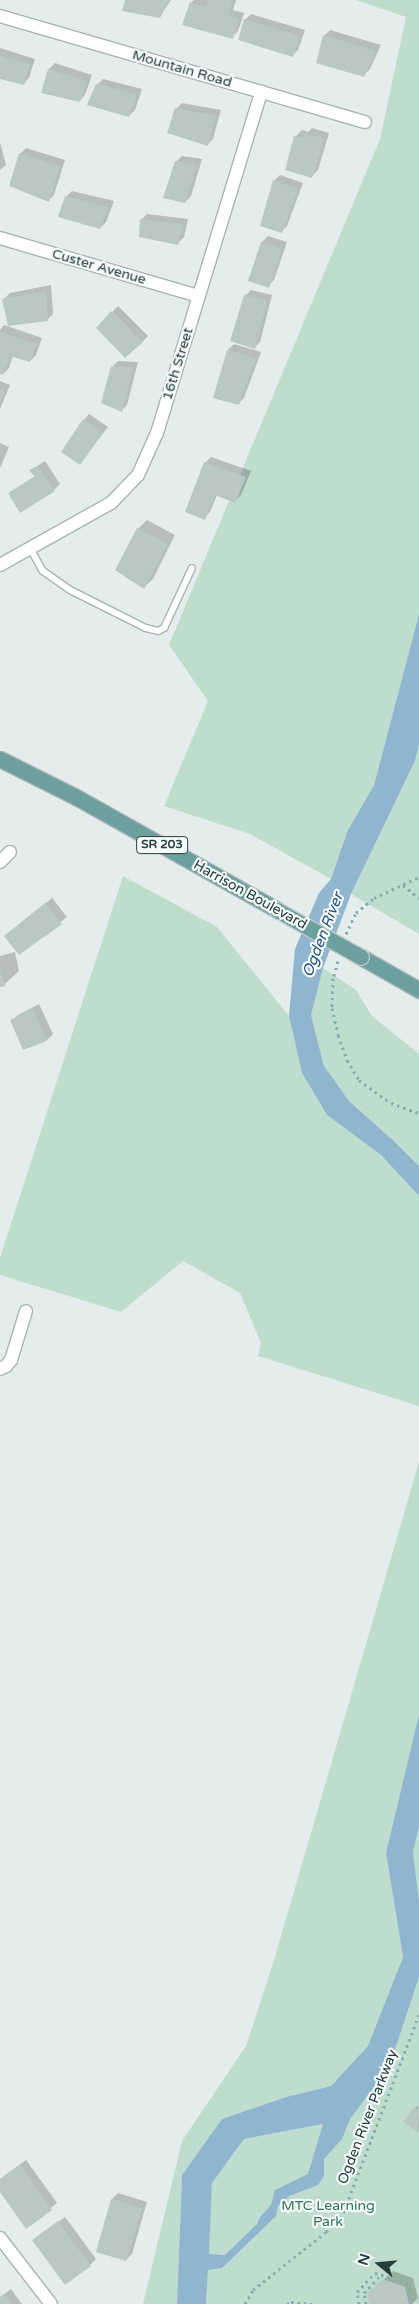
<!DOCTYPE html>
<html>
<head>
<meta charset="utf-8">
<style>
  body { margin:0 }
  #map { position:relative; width:419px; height:2304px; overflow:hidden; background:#e4edeb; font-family:"Varela Round",sans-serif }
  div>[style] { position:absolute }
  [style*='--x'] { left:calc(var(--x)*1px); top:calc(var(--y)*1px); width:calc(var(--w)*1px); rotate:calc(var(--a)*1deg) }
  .green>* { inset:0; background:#bfddce }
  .water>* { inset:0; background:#90b6cf }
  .shadow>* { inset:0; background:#0003 }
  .building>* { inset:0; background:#bac8c5 }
  .path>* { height:3px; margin-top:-1.5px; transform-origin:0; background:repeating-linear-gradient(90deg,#86afac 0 2.5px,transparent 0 6.5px) }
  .roads { filter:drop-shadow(1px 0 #a7b5b3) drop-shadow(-1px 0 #a7b5b3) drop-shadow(0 1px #a7b5b3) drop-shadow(0 -1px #a7b5b3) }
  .lane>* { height:6px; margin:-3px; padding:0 3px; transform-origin:3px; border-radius:3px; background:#fff }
  .street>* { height:12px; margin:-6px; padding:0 6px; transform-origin:6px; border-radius:6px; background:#fff }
  .primary>* { height:15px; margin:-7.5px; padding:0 7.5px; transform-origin:7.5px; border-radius:7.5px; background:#6ba09f }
  .bridges { filter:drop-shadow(1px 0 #c2c9c9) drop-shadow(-1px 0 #c2c9c9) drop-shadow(0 1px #c2c9c9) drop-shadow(0 -1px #c2c9c9) }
  .primary-bridge>* { height:15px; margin:-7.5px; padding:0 7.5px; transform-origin:7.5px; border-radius:7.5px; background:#6ba09f }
  span { translate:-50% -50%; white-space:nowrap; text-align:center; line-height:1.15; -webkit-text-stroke:4.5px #f5f9f8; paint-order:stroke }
  .shield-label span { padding:1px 4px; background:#f5f9f8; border:1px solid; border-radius:4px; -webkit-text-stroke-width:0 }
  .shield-label { font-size:12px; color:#243e3d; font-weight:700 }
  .street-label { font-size:14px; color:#243e3d }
  .park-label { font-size:14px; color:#30735a }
  .water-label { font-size:15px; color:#215477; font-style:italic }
  .north { position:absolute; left:354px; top:2239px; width:50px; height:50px; -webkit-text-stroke:4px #f5f9f8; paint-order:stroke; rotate:287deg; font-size:14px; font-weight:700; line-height:20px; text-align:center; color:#243e3d }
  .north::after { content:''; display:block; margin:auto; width:18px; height:22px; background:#243e3d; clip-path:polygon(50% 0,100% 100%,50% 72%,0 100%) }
</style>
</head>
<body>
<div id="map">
  <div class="green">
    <i style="clip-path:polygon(356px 0,419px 0,419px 614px,374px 785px,347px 832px,331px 879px,250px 834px,164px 806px,208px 701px,169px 645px,380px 139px,406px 17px)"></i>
    <i style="clip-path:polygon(419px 744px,419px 934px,351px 894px,415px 761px)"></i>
    <i style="clip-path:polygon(123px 876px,217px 927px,289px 1016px,302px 1073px,327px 1115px,381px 1155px,419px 1196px,419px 1406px,258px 1356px,261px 1343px,240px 1293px,183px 1261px,121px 1312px,0 1275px,0 1258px)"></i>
    <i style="clip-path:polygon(323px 968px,356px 990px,372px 1016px,419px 1054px,419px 1166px,395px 1142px,349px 1101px,324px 1066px,311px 1015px)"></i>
    <i style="clip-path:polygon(419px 1462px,419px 1714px,386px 1853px,403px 1957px,368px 2047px,331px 2086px,286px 2097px,222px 2119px,182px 2175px,177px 2304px,143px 2304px,182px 2141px,246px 2046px,274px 1960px)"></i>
    <i style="clip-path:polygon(419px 1827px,419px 1901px,413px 1852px)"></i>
    <i style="clip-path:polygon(419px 1977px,419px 2304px,206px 2304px,212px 2183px,244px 2139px,350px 2119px,389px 2068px)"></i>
  </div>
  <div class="water">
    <i style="clip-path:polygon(419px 614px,419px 744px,415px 761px,351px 894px,323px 968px,311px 1015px,324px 1066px,349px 1101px,395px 1142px,419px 1166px,419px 1196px,381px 1155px,327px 1115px,302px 1073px,289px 1016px,295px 949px,319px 893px,331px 879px,347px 832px,374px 785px)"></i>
    <i style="clip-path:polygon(evenodd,419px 1714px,419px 1827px,413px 1852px,419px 1901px,419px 1977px,389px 2068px,350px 2119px,342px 2139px,324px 2159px,324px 2176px,318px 2185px,289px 2196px,278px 2206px,276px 2216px,222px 2268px,208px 2270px,206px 2304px,177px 2304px,182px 2175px,222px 2119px,286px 2097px,331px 2086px,368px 2046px,403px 1957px,386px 1853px,419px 1714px,323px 2124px,308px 2174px,275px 2190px,271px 2205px,260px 2217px,257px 2224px,225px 2255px,209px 2254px,212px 2183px,244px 2139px,323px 2124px)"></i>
  </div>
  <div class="shadow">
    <i style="clip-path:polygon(126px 0,171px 0,160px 16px)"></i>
    <i style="clip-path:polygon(194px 0,236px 0,233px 10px,244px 13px,238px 31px,232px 37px,191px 3px)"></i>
    <i style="clip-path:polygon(251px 14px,305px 30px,298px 50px,292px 56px,245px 20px)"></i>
    <i style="clip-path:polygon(330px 30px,381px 45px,370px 69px,364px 75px,324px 36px)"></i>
    <i style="clip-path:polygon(0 48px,35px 59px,29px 78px,23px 84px,0 78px)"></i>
    <i style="clip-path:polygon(55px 63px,92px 75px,85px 95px,79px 101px,42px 92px,49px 69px)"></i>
    <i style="clip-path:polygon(103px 79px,142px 89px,135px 110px,129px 116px,97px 85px)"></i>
    <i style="clip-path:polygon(182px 103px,221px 110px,213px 139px,207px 145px,176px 109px)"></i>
    <i style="clip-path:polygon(312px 128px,329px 133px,318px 170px,312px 176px,286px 169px,296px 136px,302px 130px,308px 132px)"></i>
    <i style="clip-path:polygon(0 142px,6px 165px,0 170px)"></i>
    <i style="clip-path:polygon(26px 148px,65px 160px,54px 195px,49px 200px,20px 154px)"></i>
    <i style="clip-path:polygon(182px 156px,202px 159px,191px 196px,185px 202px,176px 162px)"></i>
    <i style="clip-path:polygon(280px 175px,303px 183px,287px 226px,281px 232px,274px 181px)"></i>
    <i style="clip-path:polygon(72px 191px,114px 201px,106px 222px,100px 228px,66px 197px)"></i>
    <i style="clip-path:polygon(147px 214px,188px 219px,184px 237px,178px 243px,141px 220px)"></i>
    <i style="clip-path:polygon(268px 236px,287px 242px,274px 280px,268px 286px,250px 280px,262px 242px)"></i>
    <i style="clip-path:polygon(51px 285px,53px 314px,48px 319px,4px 299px,10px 293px)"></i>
    <i style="clip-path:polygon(251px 290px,272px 295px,260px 342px,254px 348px,245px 296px)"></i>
    <i style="clip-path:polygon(118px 306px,148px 336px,142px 342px,112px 312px)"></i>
    <i style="clip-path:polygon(4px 325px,42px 338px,36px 355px,30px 361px,13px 355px,9px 368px,3px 374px,0 372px,0 330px)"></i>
    <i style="clip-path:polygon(234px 344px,261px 352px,244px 398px,238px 404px,228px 350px)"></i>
    <i style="clip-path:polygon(118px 361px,138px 362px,127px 405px,121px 411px,112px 367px)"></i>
    <i style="clip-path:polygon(0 381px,10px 385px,0 409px)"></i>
    <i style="clip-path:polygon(89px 414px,108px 427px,80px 463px,84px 420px)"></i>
    <i style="clip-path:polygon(0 443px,9px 447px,0 468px)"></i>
    <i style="clip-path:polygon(211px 457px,251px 471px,241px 495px,235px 501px,217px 495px,210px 512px,204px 518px,205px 463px)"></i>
    <i style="clip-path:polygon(45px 461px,60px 484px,54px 490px,9px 493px,35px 476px,31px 470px)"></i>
    <i style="clip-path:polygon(147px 520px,175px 535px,153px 579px,144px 587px,138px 529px)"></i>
    <i style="clip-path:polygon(52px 898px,67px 917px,19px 953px,6px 936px)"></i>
    <i style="clip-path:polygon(15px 952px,19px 971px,4px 985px,0 986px,0 956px)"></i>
    <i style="clip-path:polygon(39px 1004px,53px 1034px,47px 1040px,24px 1049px,12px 1021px,18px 1015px)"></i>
    <i style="clip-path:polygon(418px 2105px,419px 2129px,418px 2131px,405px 2122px)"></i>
    <i style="clip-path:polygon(26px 2160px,57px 2203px,26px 2227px,0 2190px,0 2179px)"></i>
    <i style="clip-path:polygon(118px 2193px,147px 2202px,132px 2254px,126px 2260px,97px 2251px,112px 2199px)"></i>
    <i style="clip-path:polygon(65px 2217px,96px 2259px,90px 2265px,40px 2235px)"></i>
    <i style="clip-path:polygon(393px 2271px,413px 2278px,418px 2298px,412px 2304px,370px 2304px,378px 2285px)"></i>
    <i style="clip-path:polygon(11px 2289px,22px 2304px,0 2304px,0 2297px)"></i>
  </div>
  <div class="building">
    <i style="clip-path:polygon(125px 0,169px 0,160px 18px,122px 11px)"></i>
    <i style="clip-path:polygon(208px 0,232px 0,228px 15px,239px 19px,233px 39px,182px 25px,190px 2px,206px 7px)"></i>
    <i style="clip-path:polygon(244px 19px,300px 36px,293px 57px,238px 40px)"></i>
    <i style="clip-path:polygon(323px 35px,376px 51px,364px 77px,316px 63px)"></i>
    <i style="clip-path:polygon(0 56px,30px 64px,24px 85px,0 79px)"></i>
    <i style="clip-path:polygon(48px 69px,87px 81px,80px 102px,41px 93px)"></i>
    <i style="clip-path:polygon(96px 84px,137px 94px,129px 117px,87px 105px)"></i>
    <i style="clip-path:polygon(175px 108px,216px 116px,208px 146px,167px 133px)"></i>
    <i style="clip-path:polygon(305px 133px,324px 139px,312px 178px,285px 170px,294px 136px,304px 138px)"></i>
    <i style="clip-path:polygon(19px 153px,60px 166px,49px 202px,9px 186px)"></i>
    <i style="clip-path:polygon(175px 161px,197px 165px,185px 203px,163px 198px)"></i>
    <i style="clip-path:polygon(273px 180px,298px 189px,282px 233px,260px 226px)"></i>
    <i style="clip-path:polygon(65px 196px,109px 207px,100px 229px,58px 217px)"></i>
    <i style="clip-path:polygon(140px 219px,183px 224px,178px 245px,139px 237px)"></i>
    <i style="clip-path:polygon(261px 242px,282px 248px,269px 288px,248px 281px)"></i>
    <i style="clip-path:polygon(46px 291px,48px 321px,8px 326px,2px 299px)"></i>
    <i style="clip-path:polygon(244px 295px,267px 301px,255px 349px,230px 341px)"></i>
    <i style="clip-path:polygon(111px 311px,143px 342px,125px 358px,96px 328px)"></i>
    <i style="clip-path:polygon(0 332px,37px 344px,30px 362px,10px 356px,3px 375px,0 374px)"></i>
    <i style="clip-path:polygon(227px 350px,256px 358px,239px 405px,213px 398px)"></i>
    <i style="clip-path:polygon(111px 366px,133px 367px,122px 412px,101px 403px)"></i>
    <i style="clip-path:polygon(0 389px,5px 390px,0 404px)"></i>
    <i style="clip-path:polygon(83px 419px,103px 433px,80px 465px,61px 452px)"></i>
    <i style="clip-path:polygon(204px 462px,246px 477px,235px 503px,215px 495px,205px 520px,185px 512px)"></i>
    <i style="clip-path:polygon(38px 466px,55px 491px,20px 513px,8px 493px,35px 477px,29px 470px)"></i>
    <i style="clip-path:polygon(137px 528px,168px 544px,144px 589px,115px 570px)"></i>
    <i style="clip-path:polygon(45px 903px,62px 924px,19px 955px,4px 936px)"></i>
    <i style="clip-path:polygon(0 967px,5px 986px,0 987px)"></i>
    <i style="clip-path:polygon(33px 1009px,47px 1041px,23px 1050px,10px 1020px)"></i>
    <i style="clip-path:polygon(414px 2107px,419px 2110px,418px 2133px,403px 2122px)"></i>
    <i style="clip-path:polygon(20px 2165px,52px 2210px,26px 2229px,0 2192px,0 2179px)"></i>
    <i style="clip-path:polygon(111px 2199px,142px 2208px,126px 2261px,96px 2252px)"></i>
    <i style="clip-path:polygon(58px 2221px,91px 2266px,65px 2285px,32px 2240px)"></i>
    <i style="clip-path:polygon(383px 2279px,405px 2287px,409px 2304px,369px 2304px,367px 2293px)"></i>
    <i style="clip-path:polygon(5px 2294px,12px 2304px,0 2304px,0 2297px)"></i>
  </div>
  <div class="path">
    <i style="--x:403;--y:885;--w:21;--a:39"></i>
    <i style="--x:346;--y:934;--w:23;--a:-65"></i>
    <i style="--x:356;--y:913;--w:23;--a:-40"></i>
    <i style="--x:374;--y:898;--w:50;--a:-25"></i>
    <i style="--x:338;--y:961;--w:18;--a:106"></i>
    <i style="--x:333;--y:978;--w:30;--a:92"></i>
    <i style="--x:332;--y:1008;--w:28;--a:77"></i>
    <i style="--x:338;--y:1035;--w:27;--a:70"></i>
    <i style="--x:347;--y:1060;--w:23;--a:59"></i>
    <i style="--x:359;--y:1080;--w:39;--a:36"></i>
    <i style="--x:391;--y:1103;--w:30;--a:20"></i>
    <i style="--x:245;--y:2304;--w:16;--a:-60"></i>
    <i style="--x:253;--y:2290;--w:93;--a:-38.5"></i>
    <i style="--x:326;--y:2232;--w:28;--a:-49"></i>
    <i style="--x:344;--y:2211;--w:210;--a:-69.1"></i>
    <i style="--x:287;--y:2304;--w:4;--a:-27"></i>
    <i style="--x:291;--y:2302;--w:21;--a:5"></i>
    <i style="--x:359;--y:2304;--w:12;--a:-99"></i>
    <i style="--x:357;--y:2292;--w:26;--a:-47"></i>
    <i style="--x:375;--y:2273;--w:34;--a:17"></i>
    <i style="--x:407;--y:2283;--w:21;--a:79"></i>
    <i style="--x:366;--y:2304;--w:11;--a:-100"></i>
    <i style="--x:364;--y:2293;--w:25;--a:-47"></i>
  </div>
  <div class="roads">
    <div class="lane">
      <i style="--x:30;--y:548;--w:26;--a:61"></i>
      <i style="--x:43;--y:571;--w:33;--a:35"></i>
      <i style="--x:70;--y:590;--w:85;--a:26.6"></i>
      <i style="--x:146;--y:628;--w:12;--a:14"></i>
      <i style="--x:158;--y:631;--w:7;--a:-27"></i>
      <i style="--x:164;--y:628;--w:66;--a:-65"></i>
    </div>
    <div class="street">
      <i style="--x:0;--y:16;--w:380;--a:16.2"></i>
      <i style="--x:0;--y:238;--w:206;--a:16.3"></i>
      <i style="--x:0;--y:565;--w:127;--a:-29.2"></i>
      <i style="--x:111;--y:503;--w:39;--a:-46"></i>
      <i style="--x:138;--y:475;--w:46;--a:-65.7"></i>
      <i style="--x:157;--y:433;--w:357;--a:-73"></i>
      <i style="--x:0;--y:862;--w:14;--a:-45"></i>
      <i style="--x:0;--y:1369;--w:7;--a:-27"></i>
      <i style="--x:6;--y:1366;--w:8;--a:-50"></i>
      <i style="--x:11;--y:1360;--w:51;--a:-73"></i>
      <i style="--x:0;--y:2238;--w:83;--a:52.3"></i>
    </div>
    <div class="primary">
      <i style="--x:0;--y:759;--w:85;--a:26.6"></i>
      <i style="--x:76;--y:797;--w:231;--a:29.3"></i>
      <i style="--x:361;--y:957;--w:67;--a:29.6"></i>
    </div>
  </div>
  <div class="bridges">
    <div class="primary-bridge">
      <i style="--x:277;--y:910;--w:96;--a:29.2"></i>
    </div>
  </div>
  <div class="shield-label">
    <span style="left:162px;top:845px">SR 203</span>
  </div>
  <div class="street-label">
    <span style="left:182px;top:69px;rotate:16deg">Mountain Road</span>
    <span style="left:99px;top:267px;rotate:16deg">Custer Avenue</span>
    <span style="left:178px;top:364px;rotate:-73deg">16th Street</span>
    <span style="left:250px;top:895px;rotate:29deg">Harrison Boulevard</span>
    <span style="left:368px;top:2117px;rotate:-69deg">Ogden River Parkway</span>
  </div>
  <div class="park-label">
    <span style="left:328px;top:2214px">MTC Learning<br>Park</span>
  </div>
  <div class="water-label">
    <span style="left:323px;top:935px;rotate:-69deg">Ogden River</span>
  </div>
  <div class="north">N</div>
</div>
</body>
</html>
